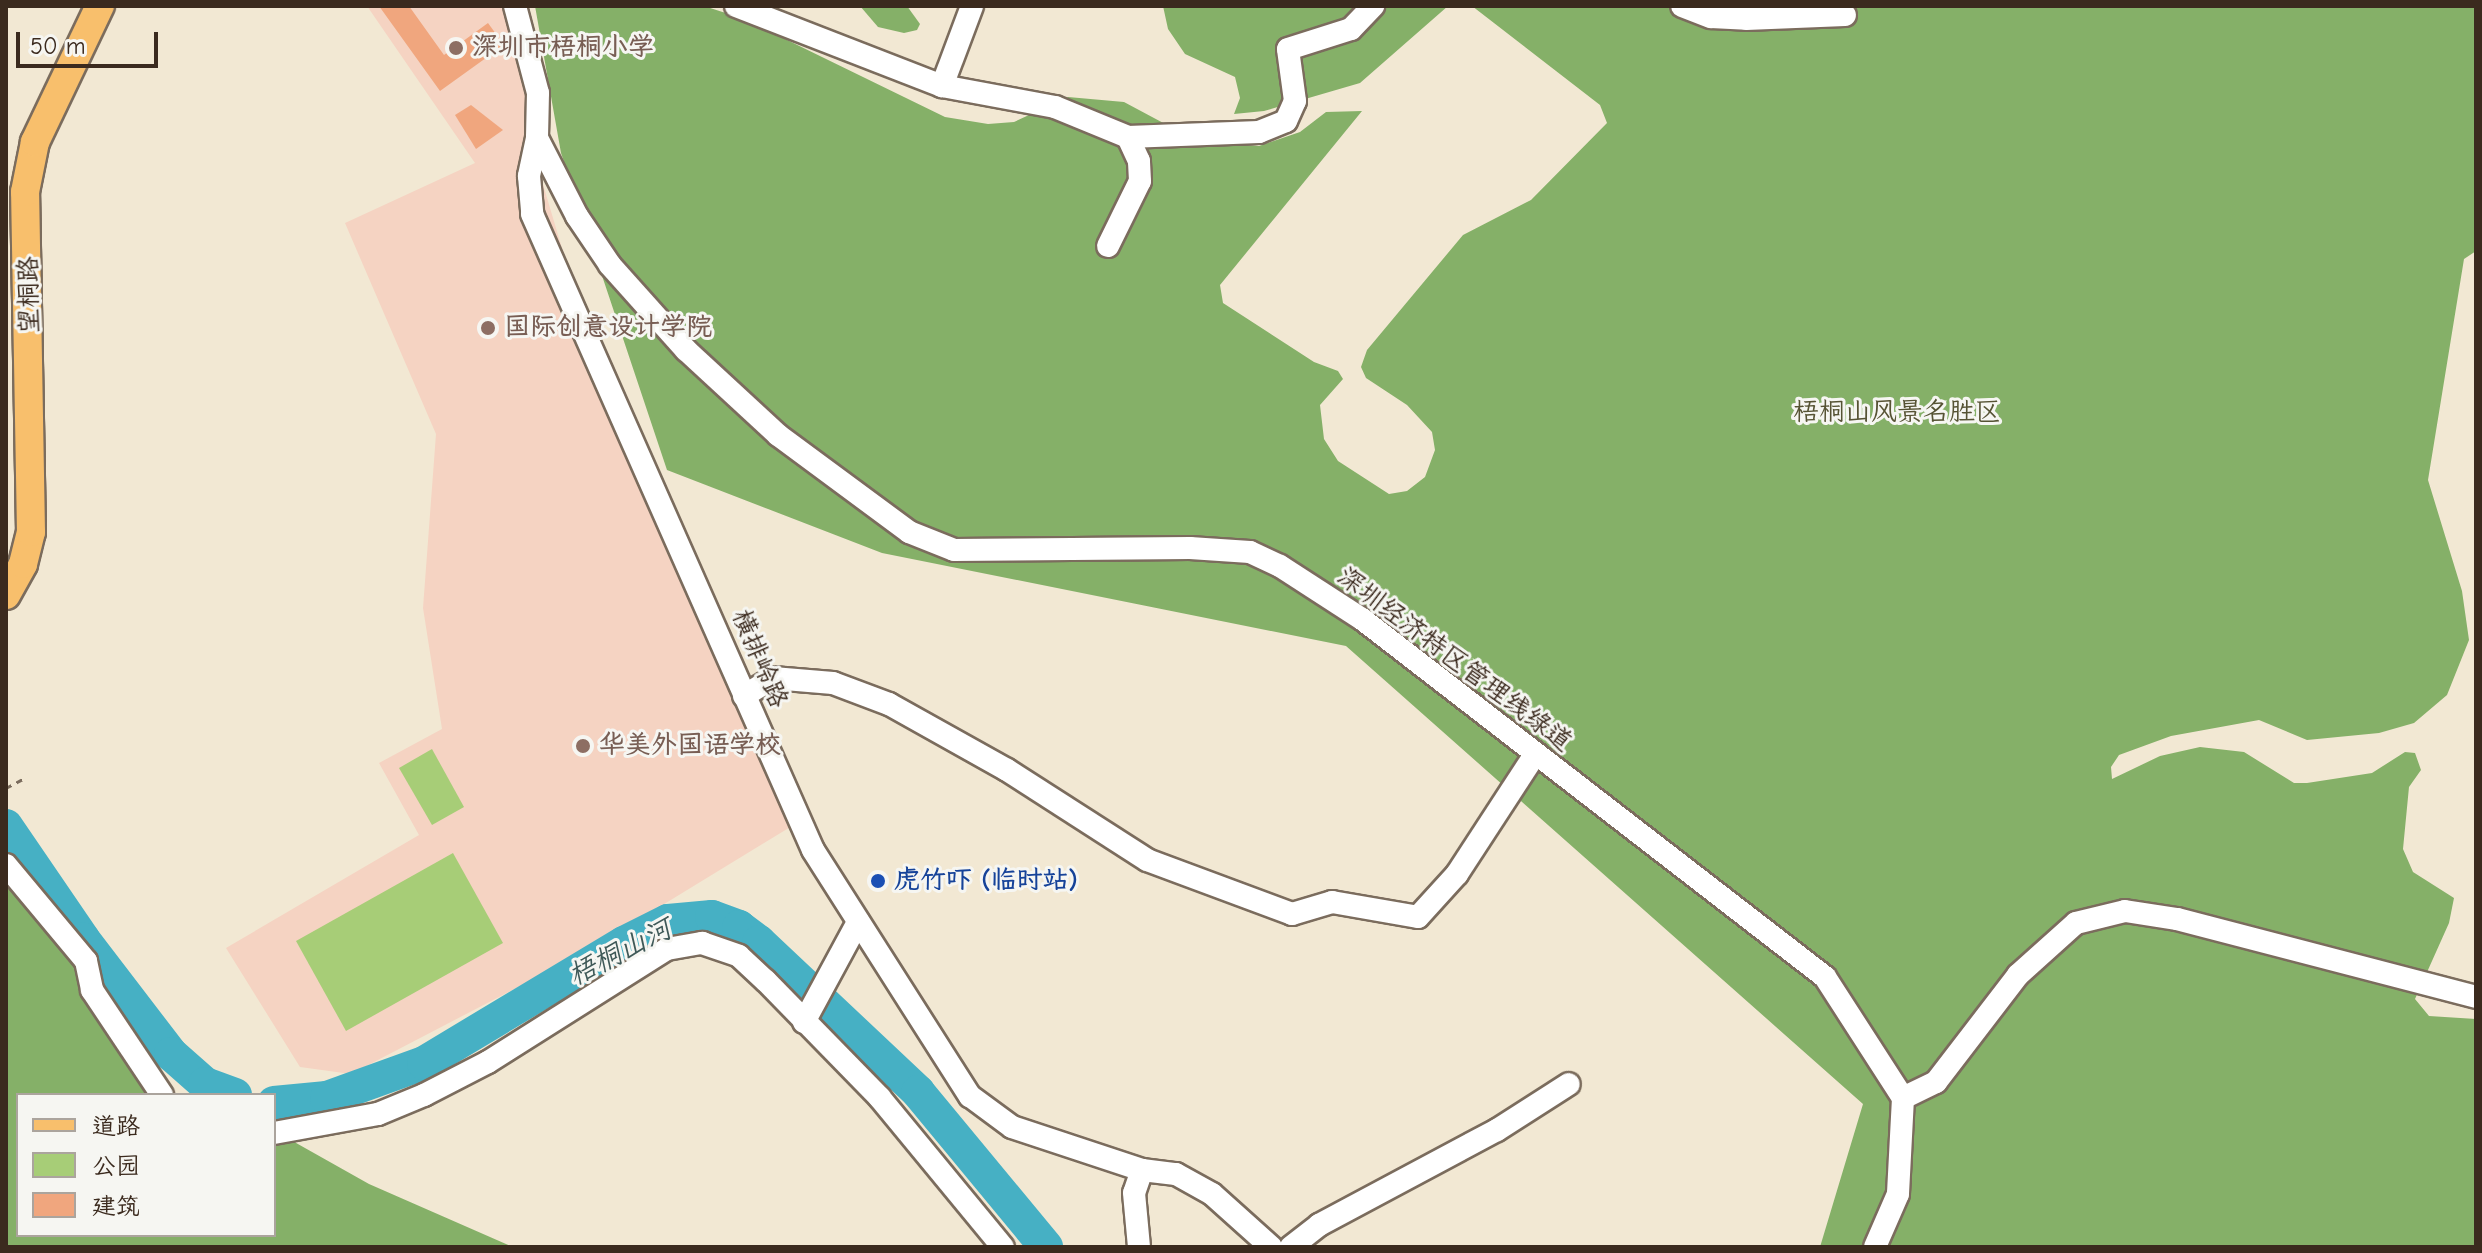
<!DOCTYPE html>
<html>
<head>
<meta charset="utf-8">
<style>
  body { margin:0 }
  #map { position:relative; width:2482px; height:1253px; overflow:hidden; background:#f2e8d3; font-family:"Comic Neue","LXGW WenKai TC",sans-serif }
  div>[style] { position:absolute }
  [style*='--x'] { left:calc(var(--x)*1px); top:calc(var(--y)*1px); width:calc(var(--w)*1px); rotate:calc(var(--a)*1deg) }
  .built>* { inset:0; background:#f5d3c2 }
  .green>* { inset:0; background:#a7cd77 }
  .forest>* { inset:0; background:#85b068 }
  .river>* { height:34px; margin:-17px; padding:0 17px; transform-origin:17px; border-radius:17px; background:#46b0c4 }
  .building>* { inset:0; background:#f0a67e }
  .path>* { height:3px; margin-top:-1.5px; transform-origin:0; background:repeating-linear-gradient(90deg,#7b6c5d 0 6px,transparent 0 12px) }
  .roads { filter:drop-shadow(2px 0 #7b6c5d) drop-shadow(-2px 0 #7b6c5d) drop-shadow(0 2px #7b6c5d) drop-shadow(0 -2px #7b6c5d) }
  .minor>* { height:22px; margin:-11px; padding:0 11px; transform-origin:11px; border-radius:11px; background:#fff }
  .major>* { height:28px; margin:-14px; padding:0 14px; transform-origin:14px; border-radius:14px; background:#f8bf6c }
  .dots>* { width:22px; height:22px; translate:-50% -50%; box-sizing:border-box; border:4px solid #f6f6f2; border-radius:50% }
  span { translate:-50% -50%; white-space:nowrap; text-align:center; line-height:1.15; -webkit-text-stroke:6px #f6f6f2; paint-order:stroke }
  .education-label { font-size:26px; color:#785e54; font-weight:700 }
  .left { translate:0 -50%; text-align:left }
  .street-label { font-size:26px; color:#3b2a1e }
  .park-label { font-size:26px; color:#565334 }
  .transit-label { font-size:26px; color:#164399; font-weight:700 }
  .water-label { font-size:28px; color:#3f5958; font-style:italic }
  .frame { position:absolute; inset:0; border:8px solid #3b2a1e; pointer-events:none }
  .legend { position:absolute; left:16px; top:1093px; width:260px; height:144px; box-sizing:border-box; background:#f6f6f2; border:2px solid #aba49d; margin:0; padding:10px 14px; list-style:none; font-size:24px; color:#3b2a1e }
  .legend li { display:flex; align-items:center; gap:16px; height:40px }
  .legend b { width:40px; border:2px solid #aba49d }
  .scale { position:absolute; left:16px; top:32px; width:142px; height:36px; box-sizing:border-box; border:4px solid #3b2a1e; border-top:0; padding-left:10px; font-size:24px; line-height:28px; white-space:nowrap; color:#3b2a1e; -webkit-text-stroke:6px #f6f6f2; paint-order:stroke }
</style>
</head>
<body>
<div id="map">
  <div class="built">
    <i style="clip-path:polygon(367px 6px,506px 6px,529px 90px,531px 144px,622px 450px,792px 826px,589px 950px,351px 1074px,300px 1067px,226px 948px,419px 835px,379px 763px,442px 729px,423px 608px,436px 434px,345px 223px,475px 163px)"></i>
  </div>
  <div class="green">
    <i style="clip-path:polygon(432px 749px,464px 807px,432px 825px,399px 768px)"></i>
    <i style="clip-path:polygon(453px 853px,503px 943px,346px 1031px,296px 941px)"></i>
  </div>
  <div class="forest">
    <i style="clip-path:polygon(535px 6px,704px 6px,744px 19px,945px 117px,988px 124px,1014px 122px,1068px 97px,1124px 102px,1197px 141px,1259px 146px,1300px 132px,1326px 112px,1362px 111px,1220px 285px,1223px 303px,1314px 362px,1338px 371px,1343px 379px,1320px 405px,1324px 439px,1338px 461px,1389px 494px,1407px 491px,1425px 477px,1435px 450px,1432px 432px,1407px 405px,1366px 378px,1361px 367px,1367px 350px,1463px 235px,1531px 200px,1607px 123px,1600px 105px,1472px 6px,2476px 6px,2476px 251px,2464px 259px,2428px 480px,2462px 591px,2469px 640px,2447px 695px,2414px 723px,2379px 733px,2307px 740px,2259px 720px,2171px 736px,2119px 755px,2111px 767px,2112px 779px,2160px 756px,2200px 747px,2244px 752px,2294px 783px,2307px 783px,2372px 773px,2405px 752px,2415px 753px,2421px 770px,2409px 787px,2403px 849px,2413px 872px,2454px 898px,2449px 923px,2415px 999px,2429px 1016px,2476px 1019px,2476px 1247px,1820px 1247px,1863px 1104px,1346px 646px,882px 553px,667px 470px,561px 153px)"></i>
    <i style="clip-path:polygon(860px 6px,907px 6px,920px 24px,917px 30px,904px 33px,878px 27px)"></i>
    <i style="clip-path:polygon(1163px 6px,1448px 6px,1360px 83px,1264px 111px,1234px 114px,1240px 98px,1235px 77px,1185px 54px,1168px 29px)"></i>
    <i style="clip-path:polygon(6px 873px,51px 923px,155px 1095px,18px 1095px,18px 1235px,274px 1235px,274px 1139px,289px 1139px,369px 1184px,513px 1247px,6px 1247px)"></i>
  </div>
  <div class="river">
    <i style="--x:6;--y:826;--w:137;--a:55.7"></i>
    <i style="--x:83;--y:939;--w:145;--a:52.6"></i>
    <i style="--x:171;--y:1054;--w:45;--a:41.4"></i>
    <i style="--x:205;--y:1084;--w:32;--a:20"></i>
    <i style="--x:274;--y:1103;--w:53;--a:-5.4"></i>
    <i style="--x:327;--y:1098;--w:103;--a:-19.8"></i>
    <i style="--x:424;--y:1063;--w:233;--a:-31"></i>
    <i style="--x:624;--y:943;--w:49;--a:-26.6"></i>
    <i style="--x:668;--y:921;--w:44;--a:-5.2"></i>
    <i style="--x:712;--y:917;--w:29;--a:20"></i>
    <i style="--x:739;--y:927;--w:25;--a:37"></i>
    <i style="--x:759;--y:942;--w:219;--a:43.3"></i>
    <i style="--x:918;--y:1092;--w:201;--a:50.4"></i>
  </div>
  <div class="building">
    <i style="clip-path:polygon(379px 6px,409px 6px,444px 55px,488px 23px,504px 45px,440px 91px)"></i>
    <i style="clip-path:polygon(471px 105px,503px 130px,476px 149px,455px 115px)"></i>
  </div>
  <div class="path">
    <i style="--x:6;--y:788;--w:21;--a:-28"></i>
  </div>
  <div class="roads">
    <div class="minor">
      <i style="--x:515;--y:6;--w:90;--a:75.2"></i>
      <i style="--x:538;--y:93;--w:45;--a:91.3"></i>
      <i style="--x:537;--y:138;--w:39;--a:102"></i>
      <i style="--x:529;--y:176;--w:38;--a:85"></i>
      <i style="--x:532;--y:214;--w:695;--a:66.16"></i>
      <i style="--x:813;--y:850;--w:292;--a:57.5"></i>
      <i style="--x:970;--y:1096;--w:52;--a:36.4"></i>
      <i style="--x:1012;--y:1127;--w:137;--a:18.3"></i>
      <i style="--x:1142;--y:1170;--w:24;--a:109"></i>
      <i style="--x:1134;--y:1193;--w:54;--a:84.7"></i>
      <i style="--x:736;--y:6;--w:221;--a:21.2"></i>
      <i style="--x:942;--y:86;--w:115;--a:10.5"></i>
      <i style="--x:1055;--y:107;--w:79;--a:22.3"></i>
      <i style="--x:1128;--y:137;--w:131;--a:-2.2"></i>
      <i style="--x:1259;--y:132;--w:29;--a:-22"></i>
      <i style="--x:1286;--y:121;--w:22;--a:-66"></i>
      <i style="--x:1295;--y:101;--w:52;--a:-97.7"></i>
      <i style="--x:1288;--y:49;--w:66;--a:-17.6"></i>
      <i style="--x:1351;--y:29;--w:32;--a:-46"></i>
      <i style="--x:1682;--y:6;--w:31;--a:21"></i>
      <i style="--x:1711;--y:17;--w:35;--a:3"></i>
      <i style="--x:1746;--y:19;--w:99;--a:-2.3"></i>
      <i style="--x:942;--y:86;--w:85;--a:-69.4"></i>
      <i style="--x:537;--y:138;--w:88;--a:62.9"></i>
      <i style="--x:577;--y:216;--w:59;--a:56"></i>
      <i style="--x:610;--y:265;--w:114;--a:48.2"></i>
      <i style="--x:686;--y:350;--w:125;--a:42.7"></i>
      <i style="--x:778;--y:435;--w:163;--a:36.5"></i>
      <i style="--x:909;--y:532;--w:48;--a:21.8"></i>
      <i style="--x:954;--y:550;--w:236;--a:-0.5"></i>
      <i style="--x:1190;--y:548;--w:60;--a:3.8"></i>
      <i style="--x:1250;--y:552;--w:33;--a:25"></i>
      <i style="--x:1280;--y:566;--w:98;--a:32.9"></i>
      <i style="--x:1362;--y:619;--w:585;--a:37.71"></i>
      <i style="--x:1825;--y:977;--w:144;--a:57.2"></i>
      <i style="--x:1903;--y:1098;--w:96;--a:93"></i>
      <i style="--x:1898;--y:1194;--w:58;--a:113.5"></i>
      <i style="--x:1108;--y:246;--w:72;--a:-63.8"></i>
      <i style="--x:1140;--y:181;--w:20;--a:-93"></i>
      <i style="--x:1139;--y:161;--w:26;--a:-115"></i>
      <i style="--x:744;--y:696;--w:34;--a:-32"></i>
      <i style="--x:773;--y:678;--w:60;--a:4.8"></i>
      <i style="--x:833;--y:683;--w:60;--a:20.6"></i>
      <i style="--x:889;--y:704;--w:135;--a:29.2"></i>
      <i style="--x:1007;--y:770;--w:166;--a:32.7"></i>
      <i style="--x:1147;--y:860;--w:155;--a:20.4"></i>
      <i style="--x:1292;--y:914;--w:42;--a:-16.7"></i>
      <i style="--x:1332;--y:902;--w:87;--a:9.9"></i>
      <i style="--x:1418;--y:917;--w:58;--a:-47.8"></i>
      <i style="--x:1457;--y:874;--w:141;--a:-56.9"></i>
      <i style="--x:6;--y:865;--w:125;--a:50.2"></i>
      <i style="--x:86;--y:961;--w:30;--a:78"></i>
      <i style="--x:92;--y:990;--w:126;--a:56.3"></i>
      <i style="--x:804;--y:1022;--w:114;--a:-61.6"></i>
      <i style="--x:1903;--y:1098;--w:37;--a:-26"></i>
      <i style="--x:1936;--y:1082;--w:135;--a:-52.5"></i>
      <i style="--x:2018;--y:975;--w:78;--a:-41.9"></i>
      <i style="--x:2076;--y:923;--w:50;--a:-13.8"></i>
      <i style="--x:2125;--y:911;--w:53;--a:8.7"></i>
      <i style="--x:2177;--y:919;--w:309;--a:14.6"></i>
      <i style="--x:274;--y:1133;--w:106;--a:-10.4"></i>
      <i style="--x:378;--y:1114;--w:50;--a:-22.4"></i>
      <i style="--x:424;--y:1095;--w:72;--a:-27.3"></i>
      <i style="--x:488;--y:1062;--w:212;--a:-32.3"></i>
      <i style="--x:667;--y:949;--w:36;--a:-10"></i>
      <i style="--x:702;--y:943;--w:39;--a:19"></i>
      <i style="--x:739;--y:956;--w:37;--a:43"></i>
      <i style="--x:766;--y:981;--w:163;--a:45.7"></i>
      <i style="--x:880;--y:1098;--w:193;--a:50.5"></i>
      <i style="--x:1142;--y:1170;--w:34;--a:7"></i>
      <i style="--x:1176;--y:1174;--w:41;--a:29.1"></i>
      <i style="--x:1212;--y:1194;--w:79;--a:41.9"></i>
      <i style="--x:1291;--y:1247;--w:36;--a:-38"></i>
      <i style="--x:1319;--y:1225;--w:202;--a:-28.1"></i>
      <i style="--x:1497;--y:1130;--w:85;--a:-32.6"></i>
    </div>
    <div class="major">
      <i style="--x:6;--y:595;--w:35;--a:-61"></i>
      <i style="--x:23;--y:564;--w:33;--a:-76"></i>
      <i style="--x:31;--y:532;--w:340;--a:-91"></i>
      <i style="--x:25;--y:192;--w:51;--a:-78.7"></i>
      <i style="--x:35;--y:142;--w:151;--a:-64.5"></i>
    </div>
  </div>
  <div class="dots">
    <i style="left:456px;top:48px;background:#8d6e63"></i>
    <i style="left:488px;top:328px;background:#8d6e63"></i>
    <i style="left:583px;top:746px;background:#8d6e63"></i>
    <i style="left:878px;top:881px;background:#1a4fb4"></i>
  </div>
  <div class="education-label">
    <span class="left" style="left:472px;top:48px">深圳市梧桐小学</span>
    <span class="left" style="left:504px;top:328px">国际创意设计学院</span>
    <span class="left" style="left:599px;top:746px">华美外国语学校</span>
  </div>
  <div class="street-label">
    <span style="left:30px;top:295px;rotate:-91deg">望桐路</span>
    <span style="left:759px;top:659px;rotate:67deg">横排岭路</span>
    <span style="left:1454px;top:660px;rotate:37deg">深圳经济特区管理线绿道</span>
  </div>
  <div class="park-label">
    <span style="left:1897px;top:413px">梧桐山风景名胜区</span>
  </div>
  <div class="transit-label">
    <span class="left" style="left:894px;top:881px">虎竹吓 (临时站)</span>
  </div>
  <div class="water-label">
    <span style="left:620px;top:952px;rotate:-27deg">梧桐山河</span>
  </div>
  <div class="frame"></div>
  <ul class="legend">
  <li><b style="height:10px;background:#f8bf6c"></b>道路</li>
  <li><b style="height:22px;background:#a7cd77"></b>公园</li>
  <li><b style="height:22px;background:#f0a67e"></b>建筑</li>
  </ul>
  <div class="scale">50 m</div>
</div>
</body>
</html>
